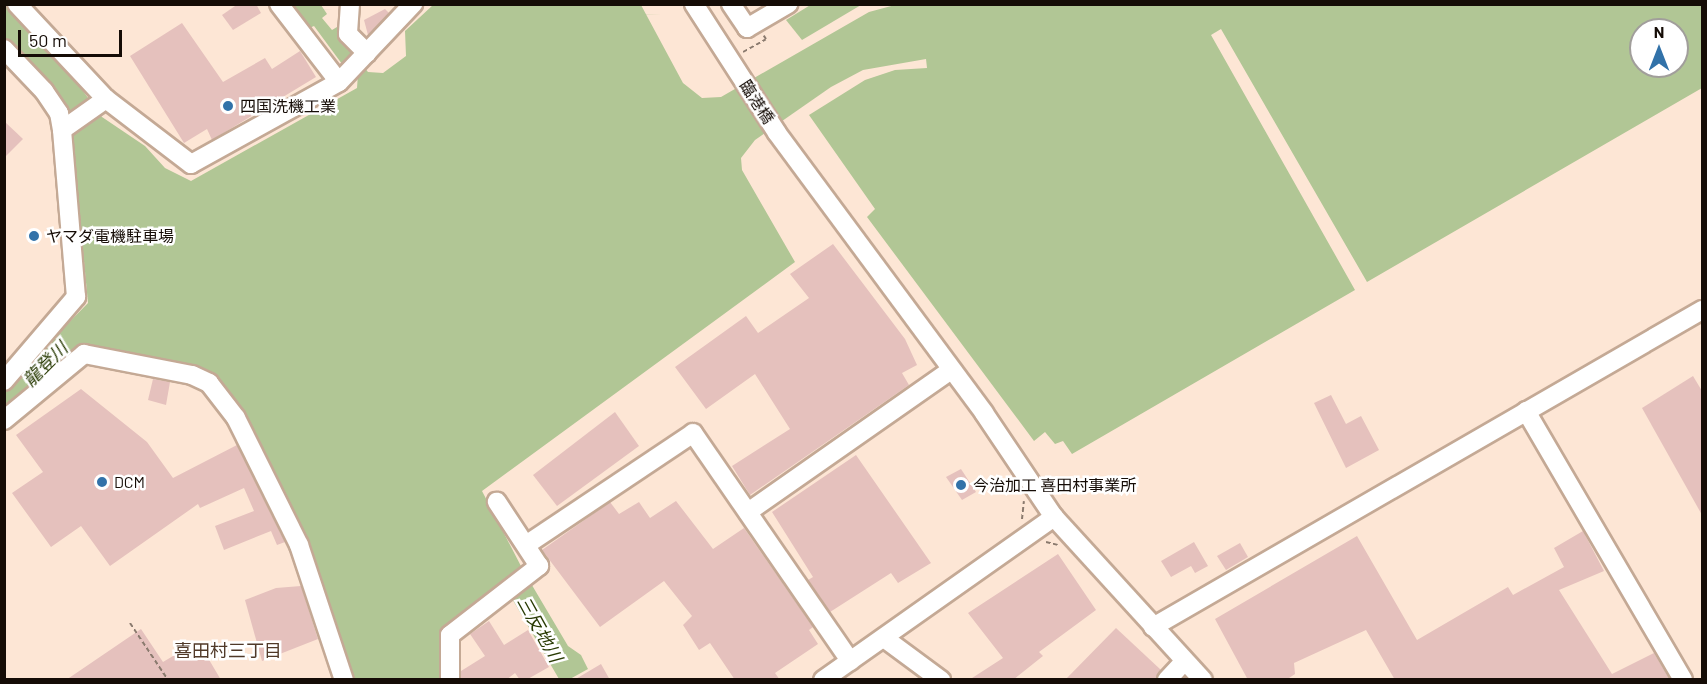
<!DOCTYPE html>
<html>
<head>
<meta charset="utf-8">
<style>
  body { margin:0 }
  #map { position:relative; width:1707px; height:684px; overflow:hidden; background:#fde6d5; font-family:Barlow,"Noto Sans JP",sans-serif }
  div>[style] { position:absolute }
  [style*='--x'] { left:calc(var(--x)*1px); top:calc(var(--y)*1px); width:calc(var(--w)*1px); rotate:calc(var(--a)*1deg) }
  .water>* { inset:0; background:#b1c695 }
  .building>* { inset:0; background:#e5c1bd }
  .path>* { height:2px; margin-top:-1px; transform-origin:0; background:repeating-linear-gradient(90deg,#8a7a6e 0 4.5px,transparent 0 7.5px) }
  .roads { filter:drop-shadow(2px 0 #c4a995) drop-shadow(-2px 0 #c4a995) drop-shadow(0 2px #c4a995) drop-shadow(0 -2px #c4a995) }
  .minor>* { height:18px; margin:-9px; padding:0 9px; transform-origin:9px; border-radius:9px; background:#fff }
  .dots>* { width:16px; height:16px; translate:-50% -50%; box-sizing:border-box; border:3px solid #fff; border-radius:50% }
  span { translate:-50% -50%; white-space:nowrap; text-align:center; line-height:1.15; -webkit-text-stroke:5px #fff; paint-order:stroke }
  .street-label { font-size:16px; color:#150c06 }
  .poi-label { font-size:16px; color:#150c06 }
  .left { translate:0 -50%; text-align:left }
  .water-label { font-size:18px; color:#293b04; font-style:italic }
  .neighbourhood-label { font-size:18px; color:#503928 }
  .frame { position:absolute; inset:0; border:6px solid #150c06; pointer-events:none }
  .north { position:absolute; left:1629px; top:18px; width:60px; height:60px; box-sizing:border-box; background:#fff; border:2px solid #a19e9b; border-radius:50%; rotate:0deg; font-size:16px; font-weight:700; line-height:24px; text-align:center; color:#150c06 }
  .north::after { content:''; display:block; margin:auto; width:21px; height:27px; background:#3272a9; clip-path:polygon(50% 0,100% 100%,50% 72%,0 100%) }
  .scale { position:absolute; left:18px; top:30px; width:104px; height:27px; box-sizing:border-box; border:3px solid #150c06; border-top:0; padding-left:8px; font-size:18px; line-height:21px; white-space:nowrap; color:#150c06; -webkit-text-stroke:4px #fff; paint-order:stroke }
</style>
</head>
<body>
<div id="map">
  <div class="water">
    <i style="clip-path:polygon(812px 4px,861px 4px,861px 5px,802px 40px,786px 20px)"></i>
    <i style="clip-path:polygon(evenodd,4px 5px,53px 50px,102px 117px,145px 146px,165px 168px,191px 181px,357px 88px,358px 74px,342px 64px,314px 26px,307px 29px,288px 5px,321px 5px,327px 14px,322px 18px,332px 30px,337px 27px,345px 44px,368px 72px,383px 73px,406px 56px,405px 31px,433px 5px,641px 5px,683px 83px,702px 98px,721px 97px,869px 12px,895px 5px,1702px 5px,1702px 88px,1367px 282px,1221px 29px,1211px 35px,1355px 290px,1072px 454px,1063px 441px,1055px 444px,1045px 432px,1034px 441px,867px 217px,875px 209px,809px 115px,865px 80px,895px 70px,927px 68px,926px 59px,863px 70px,831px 87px,755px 140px,741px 158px,742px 170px,795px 262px,482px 491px,523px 570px,568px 646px,581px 655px,588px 669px,570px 679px,559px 679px,504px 585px,441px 636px,439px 679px,352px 679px,313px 559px,233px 401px,209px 377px,85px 346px,5px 414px,5px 388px,88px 303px,72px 136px,77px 132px,57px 96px,5px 39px,4px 5px,1641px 30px,1677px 30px,1677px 66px,1641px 66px,1641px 30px)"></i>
  </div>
  <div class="building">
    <i style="clip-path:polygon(238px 4px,256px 4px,261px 13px,233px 30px,222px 15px)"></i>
    <i style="clip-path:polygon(385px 9px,389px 13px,368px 35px,364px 20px)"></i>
    <i style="clip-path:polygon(182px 23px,223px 82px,265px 58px,272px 69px,300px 51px,316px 77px,212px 140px,207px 129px,184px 143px,130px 56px)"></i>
    <i style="clip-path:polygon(4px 121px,23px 139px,4px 158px)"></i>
    <i style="clip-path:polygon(833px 244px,905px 339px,917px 365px,902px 373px,909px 385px,750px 495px,732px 466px,790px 429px,755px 374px,706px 409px,675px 367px,746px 316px,758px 333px,809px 298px,790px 274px)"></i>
    <i style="clip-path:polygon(1693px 376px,1702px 391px,1702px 515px,1642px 408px)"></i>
    <i style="clip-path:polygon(153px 379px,170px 382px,166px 405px,148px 400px)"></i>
    <i style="clip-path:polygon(81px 389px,147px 442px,173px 478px,237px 445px,285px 542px,277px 545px,271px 531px,224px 550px,215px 526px,254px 511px,244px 488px,200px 508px,198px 504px,110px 566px,81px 526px,51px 547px,12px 493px,43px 472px,16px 435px)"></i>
    <i style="clip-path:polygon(1331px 395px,1346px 424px,1361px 416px,1379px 450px,1346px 468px,1314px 403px)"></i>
    <i style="clip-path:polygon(615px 412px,639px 446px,557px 506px,533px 475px)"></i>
    <i style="clip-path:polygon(856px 455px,931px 563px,898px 583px,891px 573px,830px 612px,808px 580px,813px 577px,772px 512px)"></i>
    <i style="clip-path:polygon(961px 469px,976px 492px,962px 500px,946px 477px)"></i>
    <i style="clip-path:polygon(676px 501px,713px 549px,744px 528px,813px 627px,809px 630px,818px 644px,775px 673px,780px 680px,735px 680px,710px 643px,699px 650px,683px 625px,692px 616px,664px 581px,600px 627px,542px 550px,610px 502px,619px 514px,639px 502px,650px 518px)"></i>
    <i style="clip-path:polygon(1583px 531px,1604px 571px,1559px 590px,1612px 674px,1654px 653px,1670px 680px,1395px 680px,1366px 630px,1294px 663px,1295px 674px,1286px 680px,1248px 680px,1215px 619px,1357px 536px,1417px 640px,1508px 587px,1513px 595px,1564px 567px,1554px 548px)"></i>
    <i style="clip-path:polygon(1194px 542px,1208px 566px,1195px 573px,1191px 566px,1171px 577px,1161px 561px)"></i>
    <i style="clip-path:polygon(1240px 543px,1248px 557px,1226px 570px,1217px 556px)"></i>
    <i style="clip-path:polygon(1058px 554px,1096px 610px,1039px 652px,1043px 656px,1013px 680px,969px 680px,1003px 658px,968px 613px)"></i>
    <i style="clip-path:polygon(301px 586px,318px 639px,262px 661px,245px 600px,276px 588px)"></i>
    <i style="clip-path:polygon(489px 621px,504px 645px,528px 630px,549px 667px,526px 680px,520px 680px,515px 673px,506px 680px,461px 680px,461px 671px,485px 656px,470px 634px)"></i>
    <i style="clip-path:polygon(1116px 628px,1161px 670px,1156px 680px,1065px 680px)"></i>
    <i style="clip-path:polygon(141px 629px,163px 662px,198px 641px,221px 680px,66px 680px)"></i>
    <i style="clip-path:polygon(601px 664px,610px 680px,574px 680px)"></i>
  </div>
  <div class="path">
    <i style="--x:743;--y:52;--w:26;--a:-29"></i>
    <i style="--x:766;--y:39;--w:4;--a:-124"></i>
    <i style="--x:1022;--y:519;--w:18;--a:-84"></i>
    <i style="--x:1046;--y:542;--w:12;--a:14"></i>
    <i style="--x:130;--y:623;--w:69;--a:56.3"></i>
  </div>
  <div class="roads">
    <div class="minor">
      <i style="--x:17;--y:4;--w:130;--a:46.9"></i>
      <i style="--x:106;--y:99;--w:107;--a:37.4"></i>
      <i style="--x:191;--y:164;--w:169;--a:-29"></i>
      <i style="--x:339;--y:82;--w:108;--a:-46.5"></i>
      <i style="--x:279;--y:4;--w:98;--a:52.4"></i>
      <i style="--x:350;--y:4;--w:30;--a:94"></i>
      <i style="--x:348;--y:34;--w:27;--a:45"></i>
      <i style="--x:694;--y:4;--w:153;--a:57.2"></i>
      <i style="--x:777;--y:133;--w:348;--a:53.5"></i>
      <i style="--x:984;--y:413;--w:125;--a:56.1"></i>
      <i style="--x:1054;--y:517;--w:221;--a:47.6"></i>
      <i style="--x:731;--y:4;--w:29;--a:56"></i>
      <i style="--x:747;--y:28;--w:48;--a:-30.3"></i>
      <i style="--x:4;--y:49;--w:58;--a:46.4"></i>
      <i style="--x:44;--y:91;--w:27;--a:56"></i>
      <i style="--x:59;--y:113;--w:17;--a:80"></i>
      <i style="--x:4;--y:381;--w:111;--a:-49.4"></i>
      <i style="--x:76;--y:297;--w:168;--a:-94.8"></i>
      <i style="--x:62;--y:130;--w:54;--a:-35.2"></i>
      <i style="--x:1526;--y:411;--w:311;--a:59.7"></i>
      <i style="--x:4;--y:420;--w:104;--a:-39.5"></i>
      <i style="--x:84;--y:354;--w:110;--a:11"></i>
      <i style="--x:192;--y:375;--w:19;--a:25"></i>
      <i style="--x:209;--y:383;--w:44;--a:52.4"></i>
      <i style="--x:236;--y:418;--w:142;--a:63.6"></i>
      <i style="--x:299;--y:545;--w:142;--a:71.6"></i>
      <i style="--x:748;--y:512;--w:248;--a:-35"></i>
      <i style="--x:526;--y:545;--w:201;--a:-33.8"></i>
      <i style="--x:693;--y:433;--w:277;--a:55.4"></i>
      <i style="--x:1153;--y:627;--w:634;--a:-30"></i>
      <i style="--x:884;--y:638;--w:71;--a:36.4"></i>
      <i style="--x:450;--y:680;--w:45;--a:-90"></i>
      <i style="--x:450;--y:635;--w:113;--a:-37.8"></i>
      <i style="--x:539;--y:566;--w:77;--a:-123.3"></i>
      <i style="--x:823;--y:680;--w:283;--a:-35.2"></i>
      <i style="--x:1167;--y:680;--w:26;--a:-47"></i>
    </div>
  </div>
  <div class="dots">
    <i style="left:228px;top:106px;background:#3272a9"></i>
    <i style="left:34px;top:236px;background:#3272a9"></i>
    <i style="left:102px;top:482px;background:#3272a9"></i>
    <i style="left:961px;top:485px;background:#3272a9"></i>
  </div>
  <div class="street-label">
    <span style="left:757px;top:102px;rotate:57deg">臨港橋</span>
  </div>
  <div class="poi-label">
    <span class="left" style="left:240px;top:106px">四国洗機工業</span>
    <span class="left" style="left:46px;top:236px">ヤマダ電機駐車場</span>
    <span class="left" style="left:114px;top:482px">DCM</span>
    <span class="left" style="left:973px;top:485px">今治加工 喜田村事業所</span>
  </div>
  <div class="water-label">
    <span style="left:45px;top:364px;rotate:-45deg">龍登川</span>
    <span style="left:540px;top:629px;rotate:61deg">三反地川</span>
  </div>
  <div class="neighbourhood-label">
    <span style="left:228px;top:650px">喜田村三丁目</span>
  </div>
  <div class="frame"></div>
  <div class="north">N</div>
  <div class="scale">50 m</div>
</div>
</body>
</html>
